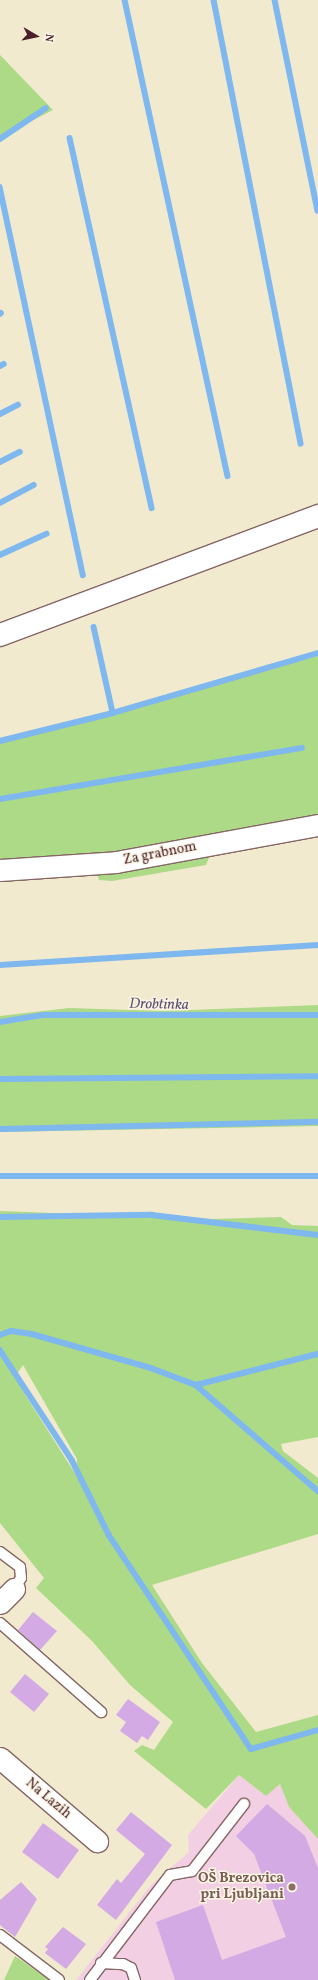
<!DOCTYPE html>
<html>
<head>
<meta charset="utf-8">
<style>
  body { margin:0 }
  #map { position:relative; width:318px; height:1980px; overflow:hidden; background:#f2eacf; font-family:Vollkorn,serif }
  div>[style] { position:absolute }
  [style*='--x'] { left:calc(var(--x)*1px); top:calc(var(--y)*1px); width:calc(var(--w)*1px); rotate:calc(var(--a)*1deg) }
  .built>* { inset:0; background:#f2cfe2 }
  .green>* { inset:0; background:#adda86 }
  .stream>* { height:5.5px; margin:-2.75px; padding:0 2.75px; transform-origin:2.75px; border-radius:2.75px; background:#7fb7ef }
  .building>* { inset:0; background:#d3aae4 }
  .roads { filter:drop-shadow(1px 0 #856664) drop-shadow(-1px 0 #856664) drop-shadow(0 1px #856664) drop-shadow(0 -1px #856664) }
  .service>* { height:10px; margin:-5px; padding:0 5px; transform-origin:5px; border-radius:5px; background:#fff }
  .minor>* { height:21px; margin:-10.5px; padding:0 10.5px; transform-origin:10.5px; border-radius:10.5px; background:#fff }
  .secondary>* { height:22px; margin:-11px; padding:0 11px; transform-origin:11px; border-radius:11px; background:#fff }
  .dots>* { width:11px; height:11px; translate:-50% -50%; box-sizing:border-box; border:2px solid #fcf5e5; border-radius:50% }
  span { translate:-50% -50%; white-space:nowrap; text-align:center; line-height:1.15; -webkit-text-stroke:3px #fcf5e5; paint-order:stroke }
  .street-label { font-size:14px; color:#4a1f2b }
  .education-label { font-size:14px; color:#785e54; font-weight:700 }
  .right { translate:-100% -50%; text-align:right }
  .water-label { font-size:15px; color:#5d5470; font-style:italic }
  .north { position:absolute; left:16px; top:16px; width:40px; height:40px; -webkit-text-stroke:3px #fcf5e5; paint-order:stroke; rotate:99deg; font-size:11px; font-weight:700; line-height:16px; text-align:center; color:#4a1f2b }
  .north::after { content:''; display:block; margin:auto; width:14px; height:18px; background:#4a1f2b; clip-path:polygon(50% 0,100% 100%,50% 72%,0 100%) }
</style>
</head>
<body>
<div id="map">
  <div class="built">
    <i style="clip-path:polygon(239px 1775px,266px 1796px,280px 1784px,289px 1807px,318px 1839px,318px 1980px,76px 1980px,151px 1885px,189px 1852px,188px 1835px)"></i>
  </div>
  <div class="green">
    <i style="clip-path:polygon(0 55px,53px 110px,0 137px)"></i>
    <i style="clip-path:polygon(318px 656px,318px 816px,117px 854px,0 864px,0 741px)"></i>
    <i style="clip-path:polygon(211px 852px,206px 865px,112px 881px,99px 880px,96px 868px)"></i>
    <i style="clip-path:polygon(318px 1005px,318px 1126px,0 1132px,0 1016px,69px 1008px,163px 1011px)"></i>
    <i style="clip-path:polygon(evenodd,0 1211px,213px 1219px,281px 1217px,292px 1225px,318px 1226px,318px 1437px,281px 1444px,283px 1451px,318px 1478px,318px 1534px,152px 1585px,202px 1663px,256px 1732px,318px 1715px,318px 1839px,289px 1807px,280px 1784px,266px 1796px,239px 1775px,206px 1809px,134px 1751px,142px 1745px,154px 1750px,173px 1722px,130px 1685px,92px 1641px,36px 1588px,44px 1578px,0 1523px,0 1211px,23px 1365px,77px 1459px,76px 1475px,24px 1393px,17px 1374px,23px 1365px)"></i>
    <i style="clip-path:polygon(15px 1956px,50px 1980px,4px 1980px)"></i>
  </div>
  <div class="stream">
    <i style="--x:125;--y:0;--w:487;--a:77.8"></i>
    <i style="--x:214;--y:0;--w:452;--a:78.9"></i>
    <i style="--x:275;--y:0;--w:215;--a:78.5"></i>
    <i style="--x:70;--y:138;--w:379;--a:77.5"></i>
    <i style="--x:0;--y:139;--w:55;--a:-34"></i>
    <i style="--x:0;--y:187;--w:397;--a:77.9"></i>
    <i style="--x:0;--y:314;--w:1;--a:-45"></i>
    <i style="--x:0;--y:366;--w:4;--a:-27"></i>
    <i style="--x:0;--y:414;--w:20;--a:-27"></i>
    <i style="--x:0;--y:462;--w:22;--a:-27"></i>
    <i style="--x:0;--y:503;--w:38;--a:-28"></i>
    <i style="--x:0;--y:555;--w:51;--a:-24.5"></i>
    <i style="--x:94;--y:627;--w:88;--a:77.5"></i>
    <i style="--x:0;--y:741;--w:116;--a:-13.9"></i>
    <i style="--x:113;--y:713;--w:214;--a:-16.3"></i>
    <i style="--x:0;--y:799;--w:306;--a:-9.6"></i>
    <i style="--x:0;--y:965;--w:319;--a:-3.6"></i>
    <i style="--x:0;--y:1022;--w:44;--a:-9.2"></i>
    <i style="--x:43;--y:1015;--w:275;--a:0"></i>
    <i style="--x:0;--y:1079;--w:318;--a:-0.5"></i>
    <i style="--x:0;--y:1129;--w:318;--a:-1.3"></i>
    <i style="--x:0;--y:1176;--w:318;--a:0"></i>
    <i style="--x:0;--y:1217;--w:152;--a:-0.8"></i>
    <i style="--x:152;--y:1215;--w:167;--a:6.9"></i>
    <i style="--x:0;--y:1335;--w:12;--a:-20"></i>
    <i style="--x:11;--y:1331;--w:21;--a:8"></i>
    <i style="--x:32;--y:1334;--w:124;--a:15.9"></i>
    <i style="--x:151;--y:1368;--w:48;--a:20.7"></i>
    <i style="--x:196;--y:1385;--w:162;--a:41"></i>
    <i style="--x:0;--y:1350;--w:131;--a:56.8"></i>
    <i style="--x:72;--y:1460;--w:84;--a:63.7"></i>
    <i style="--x:109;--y:1535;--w:257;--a:56.4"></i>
    <i style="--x:251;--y:1749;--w:70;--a:-15.8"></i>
    <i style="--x:196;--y:1385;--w:126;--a:-14.3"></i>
  </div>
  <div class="building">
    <i style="clip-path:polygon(33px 1612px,57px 1631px,40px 1650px,18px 1630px)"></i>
    <i style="clip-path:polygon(25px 1674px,49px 1694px,34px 1712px,10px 1692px)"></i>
    <i style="clip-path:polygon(128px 1699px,160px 1722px,148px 1740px,142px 1736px,137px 1743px,120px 1731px,126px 1722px,116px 1715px)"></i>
    <i style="clip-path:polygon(267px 1804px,305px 1836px,318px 1868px,318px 1980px,175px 1980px,156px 1922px,203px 1905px,222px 1960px,286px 1937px,254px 1854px,236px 1836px)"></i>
    <i style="clip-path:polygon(131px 1812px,172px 1845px,116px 1920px,97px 1905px,117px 1879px,121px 1883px,145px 1854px,116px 1830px)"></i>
    <i style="clip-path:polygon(43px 1823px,79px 1850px,58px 1879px,22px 1852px)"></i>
    <i style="clip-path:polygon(21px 1882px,37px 1899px,15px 1937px,0 1925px,0 1900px)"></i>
    <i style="clip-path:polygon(63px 1927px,86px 1944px,66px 1969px,45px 1953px,48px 1949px,45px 1947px)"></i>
  </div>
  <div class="roads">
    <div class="service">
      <i style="--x:0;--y:1552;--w:25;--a:37"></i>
      <i style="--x:20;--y:1567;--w:11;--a:85"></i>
      <i style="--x:21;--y:1578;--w:13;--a:122"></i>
      <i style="--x:0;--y:1623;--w:135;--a:41.4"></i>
      <i style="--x:0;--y:1935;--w:74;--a:37.3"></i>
      <i style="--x:101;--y:1963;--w:22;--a:3"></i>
      <i style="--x:123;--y:1964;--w:9;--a:27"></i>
      <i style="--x:131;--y:1968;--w:13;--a:72"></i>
      <i style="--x:90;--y:1980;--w:132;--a:-52.7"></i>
      <i style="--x:170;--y:1875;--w:22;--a:-10"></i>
      <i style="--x:192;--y:1871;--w:85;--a:-52.2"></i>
    </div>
    <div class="minor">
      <i style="--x:0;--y:870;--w:116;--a:-3.9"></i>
      <i style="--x:116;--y:862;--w:205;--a:-10.4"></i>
      <i style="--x:0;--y:1603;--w:20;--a:-45"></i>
      <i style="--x:0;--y:1758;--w:128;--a:40.6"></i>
    </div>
    <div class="secondary">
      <i style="--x:0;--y:635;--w:340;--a:-20.5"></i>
    </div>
  </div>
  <div class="dots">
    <i style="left:292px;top:1887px;background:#8d6e63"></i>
  </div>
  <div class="street-label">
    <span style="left:160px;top:854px;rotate:-11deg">Za grabnom</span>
    <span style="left:48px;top:1799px;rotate:40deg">Na Lazih</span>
  </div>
  <div class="education-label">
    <span class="right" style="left:284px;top:1887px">OŠ Brezovica<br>pri Ljubljani</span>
  </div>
  <div class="water-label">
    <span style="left:159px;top:1005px;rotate:1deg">Drobtinka</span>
  </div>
  <div class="north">N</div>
</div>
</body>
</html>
